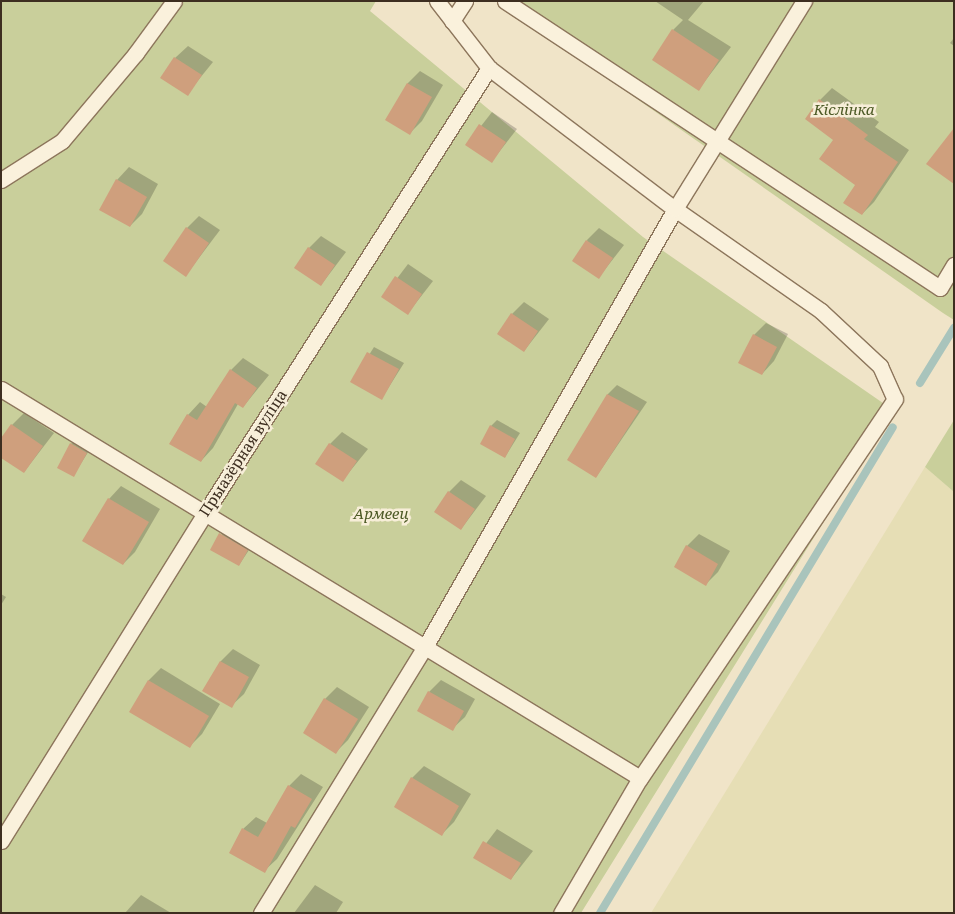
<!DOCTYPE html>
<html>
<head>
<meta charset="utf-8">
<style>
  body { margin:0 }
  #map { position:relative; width:955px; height:914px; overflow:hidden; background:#f0e4c8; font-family:"Noto Serif",serif }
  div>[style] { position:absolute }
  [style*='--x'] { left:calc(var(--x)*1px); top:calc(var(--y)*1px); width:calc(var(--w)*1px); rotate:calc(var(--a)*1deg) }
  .farmland>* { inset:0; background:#e6deb5 }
  .green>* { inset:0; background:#c9cf9b }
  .shadow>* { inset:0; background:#0003 }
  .stream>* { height:8px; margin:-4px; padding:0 4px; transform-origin:4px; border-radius:4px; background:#a9c4bc }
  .building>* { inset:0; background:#cf9f7d }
  .roads { filter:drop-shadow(1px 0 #8d765c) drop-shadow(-1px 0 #8d765c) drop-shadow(0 1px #8d765c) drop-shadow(0 -1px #8d765c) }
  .lane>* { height:15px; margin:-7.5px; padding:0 7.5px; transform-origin:7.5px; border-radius:7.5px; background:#faf1dc }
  span { translate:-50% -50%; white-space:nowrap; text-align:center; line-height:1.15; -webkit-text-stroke:5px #f7eed8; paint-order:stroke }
  .park-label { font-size:15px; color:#4d5a26; font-style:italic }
  .street-label { font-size:15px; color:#3d2e20 }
  .frame { position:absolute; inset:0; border:2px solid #3d2e20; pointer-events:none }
</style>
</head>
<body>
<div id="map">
  <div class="farmland">
    <i style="clip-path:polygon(925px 467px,954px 492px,954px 913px,651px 913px)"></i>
  </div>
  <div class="green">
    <i style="clip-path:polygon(1px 1px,376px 1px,370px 11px,643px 237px,893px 410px,581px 913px,1px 913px)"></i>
    <i style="clip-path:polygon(497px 1px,954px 1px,954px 320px,943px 313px)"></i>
    <i style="clip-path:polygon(954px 420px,954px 492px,925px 467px)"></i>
  </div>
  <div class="shadow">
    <i style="clip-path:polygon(655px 1px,704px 1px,688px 20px,731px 47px,699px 89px,673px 30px,683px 20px)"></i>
    <i style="clip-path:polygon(954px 38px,954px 46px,950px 43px)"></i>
    <i style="clip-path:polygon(188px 46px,213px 62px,187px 94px,175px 58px)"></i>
    <i style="clip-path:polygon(420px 71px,443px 85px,422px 121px,410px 133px,387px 120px,408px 83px)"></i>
    <i style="clip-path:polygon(832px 88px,879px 122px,875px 127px,909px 150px,874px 202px,862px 214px,857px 185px,820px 100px)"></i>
    <i style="clip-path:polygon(492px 112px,517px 129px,492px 161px,467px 144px)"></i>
    <i style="clip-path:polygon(129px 167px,158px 184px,142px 214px,130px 226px,117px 180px)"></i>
    <i style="clip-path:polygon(199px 216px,220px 230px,186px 275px,187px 228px)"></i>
    <i style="clip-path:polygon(599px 228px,624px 245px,599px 277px,587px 240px)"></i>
    <i style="clip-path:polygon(321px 236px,346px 252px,321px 285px,309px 248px)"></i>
    <i style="clip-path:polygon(408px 264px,433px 281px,408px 313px,383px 297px)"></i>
    <i style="clip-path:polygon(524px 302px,549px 319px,524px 351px,512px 314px)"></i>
    <i style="clip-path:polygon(766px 323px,788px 334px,774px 361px,762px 374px,754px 335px)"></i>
    <i style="clip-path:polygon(374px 347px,404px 363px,382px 398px,352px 382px)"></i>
    <i style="clip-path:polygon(243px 358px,269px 375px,243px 407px,238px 404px,213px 448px,201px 461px,188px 415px,200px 402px,207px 407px,231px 370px)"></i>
    <i style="clip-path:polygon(617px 385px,647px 402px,596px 477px,569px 460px,608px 394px)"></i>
    <i style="clip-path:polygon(24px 413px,54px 433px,24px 472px,12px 425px)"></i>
    <i style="clip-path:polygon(497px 420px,520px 433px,505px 457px,491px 426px)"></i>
    <i style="clip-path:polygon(342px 432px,368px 449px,342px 481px,330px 444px)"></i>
    <i style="clip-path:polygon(76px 438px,92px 446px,73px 476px,71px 444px)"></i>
    <i style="clip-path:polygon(461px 480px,486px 496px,461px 529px,449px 492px)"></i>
    <i style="clip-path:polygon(121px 486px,160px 509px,135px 552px,123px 564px,109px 499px)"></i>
    <i style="clip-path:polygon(226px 528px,253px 544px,239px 565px,212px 550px)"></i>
    <i style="clip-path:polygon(699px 534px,730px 551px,718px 572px,706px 584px,687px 546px)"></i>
    <i style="clip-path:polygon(1px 594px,6px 597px,1px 605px)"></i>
    <i style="clip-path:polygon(233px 649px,260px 665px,244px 694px,231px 706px,204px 691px,221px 661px)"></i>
    <i style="clip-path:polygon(161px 668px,220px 704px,202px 734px,190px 746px,131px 711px,149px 680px)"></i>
    <i style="clip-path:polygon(441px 680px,475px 699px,465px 717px,452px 729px,429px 692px)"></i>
    <i style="clip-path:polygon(337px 687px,369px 707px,348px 740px,336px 752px,325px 699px)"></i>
    <i style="clip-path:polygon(424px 766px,471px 794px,454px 822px,442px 834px,412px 778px)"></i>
    <i style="clip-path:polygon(301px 774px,323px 787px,277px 859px,264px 871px,243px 829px,256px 817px,267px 823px,289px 786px)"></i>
    <i style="clip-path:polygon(497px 829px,533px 851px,511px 879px,475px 858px)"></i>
    <i style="clip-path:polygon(315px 885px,343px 902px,336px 913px,294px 913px)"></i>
    <i style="clip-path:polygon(141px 895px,171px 913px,125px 913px)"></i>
  </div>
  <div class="stream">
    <i style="--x:920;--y:383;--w:65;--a:-58.3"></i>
    <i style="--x:600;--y:913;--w:567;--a:-58.92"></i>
  </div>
  <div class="building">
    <i style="clip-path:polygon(672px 29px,719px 60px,699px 91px,652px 60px)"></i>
    <i style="clip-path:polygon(174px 57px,202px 75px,188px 96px,160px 78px)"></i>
    <i style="clip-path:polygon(407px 83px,432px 97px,410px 135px,385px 120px)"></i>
    <i style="clip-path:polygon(819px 99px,868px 135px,864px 139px,898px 162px,862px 215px,843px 203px,855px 185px,819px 159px,833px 140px,805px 119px)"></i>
    <i style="clip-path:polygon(479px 124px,506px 142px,492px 163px,465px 145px)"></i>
    <i style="clip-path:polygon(954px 128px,954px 184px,926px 164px)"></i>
    <i style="clip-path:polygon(116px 179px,147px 197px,130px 227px,99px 210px)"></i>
    <i style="clip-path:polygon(186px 227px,209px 243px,186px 277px,163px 261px)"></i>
    <i style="clip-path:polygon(586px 240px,613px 258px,599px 279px,572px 261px)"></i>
    <i style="clip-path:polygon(308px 247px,335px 265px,321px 286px,294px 268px)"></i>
    <i style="clip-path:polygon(395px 276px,422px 294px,408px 315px,381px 297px)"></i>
    <i style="clip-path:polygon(511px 313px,538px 331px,524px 352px,497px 334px)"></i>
    <i style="clip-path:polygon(753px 334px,777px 347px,762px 375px,738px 363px)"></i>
    <i style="clip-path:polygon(367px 352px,399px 369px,382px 400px,350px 382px)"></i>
    <i style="clip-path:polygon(230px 369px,257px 388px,243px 408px,235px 403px,201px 462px,169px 444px,187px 414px,197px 420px)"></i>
    <i style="clip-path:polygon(607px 394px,639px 411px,596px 478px,567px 460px)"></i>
    <i style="clip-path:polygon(11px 424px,43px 446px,24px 473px,1px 458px,1px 438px)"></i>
    <i style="clip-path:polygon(490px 425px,515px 439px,505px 458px,480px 444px)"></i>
    <i style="clip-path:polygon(70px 443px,87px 453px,74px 477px,57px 468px)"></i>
    <i style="clip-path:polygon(329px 443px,357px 461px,343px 482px,315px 464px)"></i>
    <i style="clip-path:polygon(448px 491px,475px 509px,461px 530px,434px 512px)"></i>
    <i style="clip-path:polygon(108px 498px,149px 522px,123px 565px,82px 541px)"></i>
    <i style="clip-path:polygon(219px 533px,248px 550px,239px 566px,210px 550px)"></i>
    <i style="clip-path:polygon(686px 545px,718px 564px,706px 586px,674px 567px)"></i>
    <i style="clip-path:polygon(220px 661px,249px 677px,232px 708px,202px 691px)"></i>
    <i style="clip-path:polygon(148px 680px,209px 716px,190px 748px,129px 712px)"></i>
    <i style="clip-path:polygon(428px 691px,464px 711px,453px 731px,417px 711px)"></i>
    <i style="clip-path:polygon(324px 698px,358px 719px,336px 754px,303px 733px)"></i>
    <i style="clip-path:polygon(411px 777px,459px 806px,442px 836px,394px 807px)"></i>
    <i style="clip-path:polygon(288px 785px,312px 799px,295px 828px,291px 826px,265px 873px,229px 853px,242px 828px,258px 837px)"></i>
    <i style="clip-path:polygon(483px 841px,521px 863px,511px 880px,473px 858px)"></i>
  </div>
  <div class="roads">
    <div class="lane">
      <i style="--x:437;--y:1;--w:85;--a:52.2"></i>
      <i style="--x:489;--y:68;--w:233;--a:37.2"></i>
      <i style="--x:675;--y:209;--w:178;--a:34.9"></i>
      <i style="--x:821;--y:311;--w:81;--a:43"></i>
      <i style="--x:880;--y:366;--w:36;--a:66"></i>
      <i style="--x:895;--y:399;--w:457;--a:123.9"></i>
      <i style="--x:640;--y:778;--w:156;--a:120.3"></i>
      <i style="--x:505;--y:1;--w:521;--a:33.42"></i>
      <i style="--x:940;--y:288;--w:27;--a:-59"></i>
      <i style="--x:452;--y:21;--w:24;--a:-57"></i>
      <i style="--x:1;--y:180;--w:72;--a:-32.6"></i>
      <i style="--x:62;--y:141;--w:115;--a:-49.9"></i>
      <i style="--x:136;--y:53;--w:64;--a:-53.8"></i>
      <i style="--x:1;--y:389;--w:748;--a:31.33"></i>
      <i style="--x:1;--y:841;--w:386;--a:-58.1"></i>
      <i style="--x:205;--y:513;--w:528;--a:-57.45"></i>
      <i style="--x:261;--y:913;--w:315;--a:-58.4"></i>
      <i style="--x:426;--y:645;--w:502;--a:-60.27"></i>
      <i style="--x:675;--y:209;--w:245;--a:-58.2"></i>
    </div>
  </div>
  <div class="park-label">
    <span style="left:844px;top:110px">Кіслінка</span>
    <span style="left:381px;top:514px">Армеец</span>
  </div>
  <div class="street-label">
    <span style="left:243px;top:453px;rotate:-57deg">Прыазёрная вуліца</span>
  </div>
  <div class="frame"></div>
</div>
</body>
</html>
